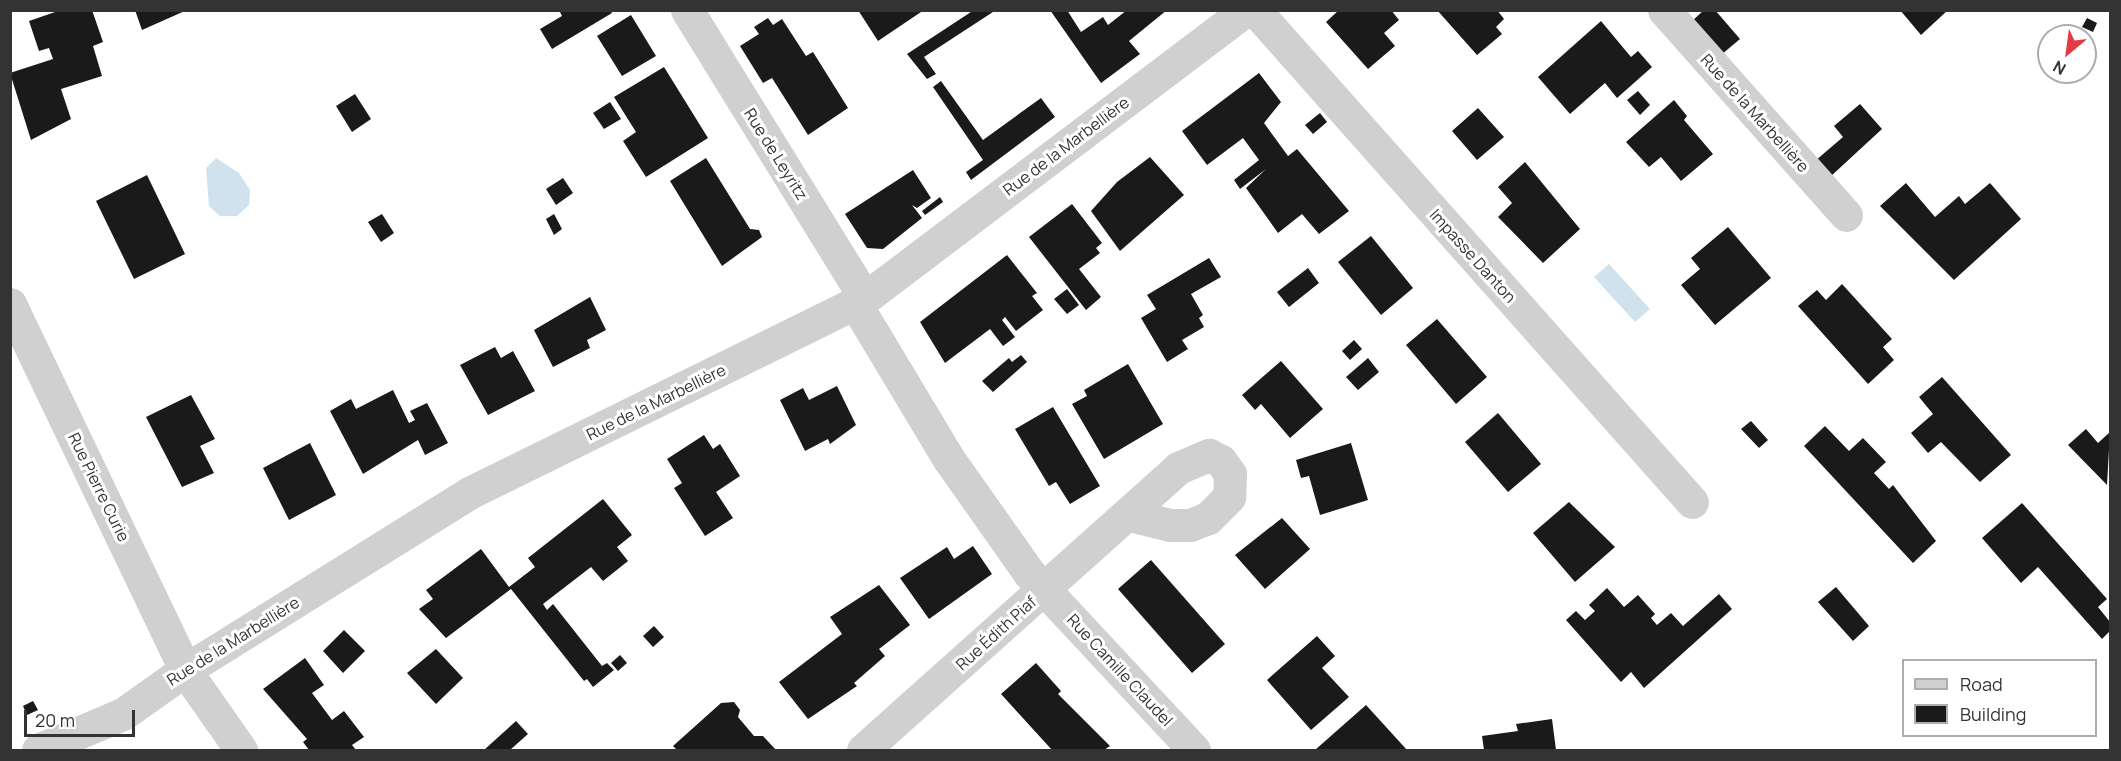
<!DOCTYPE html>
<html>
<head>
<meta charset="utf-8">
<style>
  body { margin:0 }
  #map { position:relative; width:2121px; height:761px; overflow:hidden; background:#fff; font-family:Manrope,sans-serif }
  div>[style] { position:absolute }
  [style*='--x'] { left:calc(var(--x)*1px); top:calc(var(--y)*1px); width:calc(var(--w)*1px); rotate:calc(var(--a)*1deg) }
  .water>* { inset:0; background:#cfe2ee }
  .building>* { inset:0; background:#1a1a1a }
  .minor>* { height:33px; margin:-16.5px; padding:0 16.5px; transform-origin:16.5px; border-radius:16.5px; background:#d0d0d0 }
  span { translate:-50% -50%; white-space:nowrap; text-align:center; line-height:1.15; -webkit-text-stroke:6px #fff; paint-order:stroke }
  .street-label { font-size:16px; color:#333 }
  .frame { position:absolute; inset:0; border:12px solid #333; pointer-events:none }
  .legend { position:absolute; left:1902px; top:659px; width:195px; height:78px; box-sizing:border-box; background:#fff; border:2px solid #adadad; margin:0; padding:8px 10px; list-style:none; font-size:18px; color:#333 }
  .legend li { display:flex; align-items:center; gap:12px; height:30px }
  .legend b { width:30px; border:2px solid #adadad }
  .north { position:absolute; left:2037px; top:24px; width:60px; height:60px; box-sizing:border-box; background:#fff; border:2px solid #adadad; border-radius:50%; rotate:209deg; font-size:16px; font-weight:700; line-height:24px; text-align:center; color:#333 }
  .north::after { content:''; display:block; margin:auto; width:21px; height:27px; background:#e63946; clip-path:polygon(50% 0,100% 100%,50% 72%,0 100%) }
  .scale { position:absolute; left:24px; top:710px; width:111px; height:27px; box-sizing:border-box; border:3px solid #333; border-top:0; padding-left:8px; font-size:18px; line-height:21px; white-space:nowrap; color:#333; -webkit-text-stroke:4px #fff; paint-order:stroke }
</style>
</head>
<body>
<div id="map">
  <div class="water">
    <i style="clip-path:polygon(216px 158px,239px 173px,250px 190px,249px 205px,237px 216px,220px 216px,209px 206px,206px 168px)"></i>
    <i style="clip-path:polygon(1609px 264px,1650px 309px,1635px 322px,1594px 277px)"></i>
  </div>
  <div class="building">
    <i style="clip-path:polygon(61px 10px,92px 10px,103px 42px,93px 46px,102px 76px,61px 89px,71px 119px,31px 140px,10px 73px,53px 59px,49px 48px,39px 51px,29px 21px)"></i>
    <i style="clip-path:polygon(135px 10px,187px 10px,142px 30px)"></i>
    <i style="clip-path:polygon(559px 10px,610px 10px,612px 13px,552px 49px,540px 29px,562px 16px)"></i>
    <i style="clip-path:polygon(858px 10px,924px 10px,878px 41px)"></i>
    <i style="clip-path:polygon(974px 10px,996px 10px,924px 57px,936px 74px,927px 79px,907px 54px)"></i>
    <i style="clip-path:polygon(1050px 10px,1067px 10px,1081px 32px,1103px 17px,1108px 25px,1127px 10px,1167px 10px,1129px 41px,1140px 54px,1101px 83px)"></i>
    <i style="clip-path:polygon(1339px 10px,1391px 10px,1399px 20px,1384px 33px,1395px 46px,1368px 69px,1326px 22px)"></i>
    <i style="clip-path:polygon(1437px 10px,1497px 10px,1504px 19px,1496px 27px,1502px 34px,1477px 55px)"></i>
    <i style="clip-path:polygon(1704px 10px,1715px 10px,1740px 39px,1721px 55px,1691px 22px)"></i>
    <i style="clip-path:polygon(1900px 10px,1948px 10px,1921px 35px)"></i>
    <i style="clip-path:polygon(631px 15px,656px 56px,622px 76px,597px 36px)"></i>
    <i style="clip-path:polygon(768px 18px,773px 25px,782px 19px,806px 56px,813px 52px,848px 108px,808px 135px,772px 78px,763px 83px,740px 46px,759px 34px,754px 27px)"></i>
    <i style="clip-path:polygon(2087px 18px,2097px 23px,2093px 32px,2082px 27px)"></i>
    <i style="clip-path:polygon(1601px 21px,1631px 57px,1638px 51px,1652px 67px,1617px 98px,1605px 83px,1570px 114px,1538px 77px)"></i>
    <i style="clip-path:polygon(664px 67px,708px 138px,646px 177px,623px 141px,636px 132px,614px 97px)"></i>
    <i style="clip-path:polygon(1259px 73px,1281px 102px,1264px 123px,1288px 156px,1297px 149px,1349px 211px,1319px 234px,1302px 214px,1278px 233px,1246px 188px,1266px 169px,1240px 189px,1234px 180px,1259px 160px,1243px 138px,1207px 165px,1182px 131px)"></i>
    <i style="clip-path:polygon(941px 81px,983px 140px,1041px 98px,1055px 117px,971px 180px,966px 172px,983px 160px,933px 87px)"></i>
    <i style="clip-path:polygon(1638px 91px,1650px 105px,1640px 115px,1627px 100px)"></i>
    <i style="clip-path:polygon(355px 94px,371px 119px,352px 132px,336px 106px)"></i>
    <i style="clip-path:polygon(1674px 100px,1687px 116px,1684px 120px,1713px 154px,1681px 181px,1661px 157px,1649px 167px,1626px 142px)"></i>
    <i style="clip-path:polygon(610px 102px,621px 119px,604px 129px,593px 113px)"></i>
    <i style="clip-path:polygon(1860px 104px,1882px 129px,1830px 177px,1815px 161px,1843px 137px,1834px 126px)"></i>
    <i style="clip-path:polygon(1478px 108px,1504px 137px,1477px 160px,1452px 131px)"></i>
    <i style="clip-path:polygon(1320px 113px,1327px 122px,1313px 134px,1305px 125px)"></i>
    <i style="clip-path:polygon(1150px 157px,1184px 195px,1120px 251px,1091px 211px,1117px 182px)"></i>
    <i style="clip-path:polygon(706px 158px,750px 229px,759px 230px,762px 237px,722px 266px,670px 181px)"></i>
    <i style="clip-path:polygon(1525px 162px,1580px 229px,1543px 263px,1498px 217px,1512px 203px,1498px 187px)"></i>
    <i style="clip-path:polygon(913px 170px,931px 198px,917px 208px,912px 205px,922px 218px,883px 249px,867px 248px,845px 214px)"></i>
    <i style="clip-path:polygon(147px 175px,185px 254px,134px 279px,96px 201px)"></i>
    <i style="clip-path:polygon(563px 178px,573px 193px,556px 205px,546px 189px)"></i>
    <i style="clip-path:polygon(1906px 183px,1935px 217px,1959px 196px,1965px 204px,1990px 183px,2021px 219px,1954px 280px,1880px 206px)"></i>
    <i style="clip-path:polygon(940px 197px,943px 202px,925px 215px,922px 211px)"></i>
    <i style="clip-path:polygon(1072px 204px,1102px 243px,1096px 248px,1100px 253px,1079px 269px,1101px 297px,1086px 310px,1029px 237px)"></i>
    <i style="clip-path:polygon(382px 214px,394px 233px,381px 242px,368px 222px)"></i>
    <i style="clip-path:polygon(554px 214px,562px 229px,554px 235px,546px 219px)"></i>
    <i style="clip-path:polygon(1728px 227px,1771px 278px,1715px 325px,1681px 285px,1700px 269px,1691px 258px)"></i>
    <i style="clip-path:polygon(1371px 236px,1413px 288px,1381px 315px,1338px 262px)"></i>
    <i style="clip-path:polygon(1007px 255px,1037px 293px,1032px 296px,1043px 310px,1016px 331px,1005px 317px,1002px 320px,1015px 337px,1003px 346px,990px 329px,945px 363px,920px 322px)"></i>
    <i style="clip-path:polygon(1209px 258px,1221px 277px,1191px 294px,1203px 315px,1199px 318px,1204px 327px,1182px 340px,1188px 349px,1167px 362px,1141px 318px,1156px 309px,1147px 295px)"></i>
    <i style="clip-path:polygon(1308px 268px,1319px 283px,1289px 307px,1277px 292px)"></i>
    <i style="clip-path:polygon(1842px 284px,1892px 339px,1883px 347px,1894px 360px,1868px 384px,1798px 306px,1817px 290px,1826px 300px)"></i>
    <i style="clip-path:polygon(1067px 289px,1079px 305px,1067px 314px,1054px 299px)"></i>
    <i style="clip-path:polygon(590px 297px,606px 330px,587px 340px,590px 348px,553px 367px,534px 330px)"></i>
    <i style="clip-path:polygon(1437px 319px,1487px 377px,1456px 404px,1406px 345px)"></i>
    <i style="clip-path:polygon(1354px 340px,1362px 349px,1350px 360px,1342px 351px)"></i>
    <i style="clip-path:polygon(495px 347px,501px 358px,513px 351px,535px 391px,488px 415px,460px 365px)"></i>
    <i style="clip-path:polygon(1021px 355px,1027px 362px,993px 392px,982px 381px,1009px 358px,1012px 362px)"></i>
    <i style="clip-path:polygon(1368px 358px,1379px 372px,1358px 390px,1346px 377px)"></i>
    <i style="clip-path:polygon(1281px 361px,1323px 409px,1290px 438px,1261px 404px,1255px 410px,1242px 395px)"></i>
    <i style="clip-path:polygon(1128px 364px,1163px 424px,1104px 459px,1072px 404px,1087px 396px,1084px 390px)"></i>
    <i style="clip-path:polygon(1942px 377px,2011px 455px,1980px 482px,1941px 442px,1928px 453px,1911px 433px,1933px 414px,1919px 397px)"></i>
    <i style="clip-path:polygon(837px 386px,856px 425px,830px 444px,828px 439px,805px 451px,780px 400px,803px 388px,809px 400px)"></i>
    <i style="clip-path:polygon(393px 390px,409px 423px,415px 420px,410px 411px,427px 403px,448px 443px,425px 455px,418px 440px,363px 474px,330px 411px,351px 399px,356px 409px)"></i>
    <i style="clip-path:polygon(191px 395px,215px 439px,200px 446px,214px 473px,182px 487px,146px 417px)"></i>
    <i style="clip-path:polygon(1053px 407px,1100px 486px,1070px 504px,1056px 482px,1049px 486px,1015px 429px)"></i>
    <i style="clip-path:polygon(1498px 413px,1541px 464px,1508px 492px,1465px 442px)"></i>
    <i style="clip-path:polygon(1751px 421px,1768px 440px,1759px 448px,1741px 429px)"></i>
    <i style="clip-path:polygon(1825px 426px,1849px 451px,1863px 438px,1886px 462px,1874px 473px,1889px 489px,1893px 485px,1936px 541px,1913px 563px,1804px 446px)"></i>
    <i style="clip-path:polygon(2086px 429px,2098px 443px,2110px 432px,2107px 485px,2068px 445px)"></i>
    <i style="clip-path:polygon(704px 435px,713px 449px,720px 444px,740px 476px,716px 492px,733px 518px,705px 536px,674px 488px,682px 483px,667px 459px)"></i>
    <i style="clip-path:polygon(310px 443px,336px 495px,289px 520px,263px 468px)"></i>
    <i style="clip-path:polygon(1351px 443px,1368px 500px,1320px 515px,1309px 476px,1301px 478px,1296px 460px)"></i>
    <i style="clip-path:polygon(603px 499px,632px 535px,617px 547px,628px 561px,603px 581px,591px 567px,543px 604px,547px 610px,553px 604px,602px 666px,607px 663px,614px 670px,593px 687px,587px 679px,584px 681px,511px 589px,446px 638px,419px 609px,433px 599px,426px 590px,481px 549px,509px 587px,535px 567px,528px 558px)"></i>
    <i style="clip-path:polygon(1569px 502px,1615px 547px,1575px 582px,1533px 533px)"></i>
    <i style="clip-path:polygon(2022px 503px,2107px 599px,2098px 607px,2110px 622px,2110px 631px,2102px 639px,2038px 567px,2021px 583px,1982px 538px)"></i>
    <i style="clip-path:polygon(1282px 518px,1310px 549px,1265px 589px,1235px 555px)"></i>
    <i style="clip-path:polygon(973px 546px,992px 574px,929px 619px,900px 578px,947px 547px,954px 559px)"></i>
    <i style="clip-path:polygon(1151px 560px,1225px 644px,1192px 673px,1118px 589px)"></i>
    <i style="clip-path:polygon(879px 585px,910px 625px,879px 649px,885px 656px,854px 683px,857px 686px,808px 719px,779px 682px,842px 634px,830px 617px)"></i>
    <i style="clip-path:polygon(1836px 587px,1869px 626px,1853px 641px,1818px 602px)"></i>
    <i style="clip-path:polygon(1607px 588px,1624px 607px,1638px 595px,1655px 614px,1651px 618px,1657px 625px,1671px 613px,1683px 626px,1719px 594px,1732px 609px,1644px 688px,1631px 672px,1621px 682px,1566px 620px,1576px 611px,1585px 620px,1595px 611px,1589px 605px)"></i>
    <i style="clip-path:polygon(654px 626px,664px 637px,653px 647px,643px 636px)"></i>
    <i style="clip-path:polygon(344px 630px,365px 651px,343px 673px,323px 651px)"></i>
    <i style="clip-path:polygon(1317px 636px,1335px 656px,1322px 668px,1349px 697px,1311px 730px,1267px 680px)"></i>
    <i style="clip-path:polygon(436px 649px,463px 678px,436px 704px,407px 673px)"></i>
    <i style="clip-path:polygon(620px 655px,627px 663px,618px 671px,611px 663px)"></i>
    <i style="clip-path:polygon(305px 658px,324px 685px,312px 693px,332px 720px,344px 711px,364px 737px,352px 745px,356px 750px,309px 750px,303px 742px,307px 739px,263px 689px)"></i>
    <i style="clip-path:polygon(1036px 663px,1061px 691px,1058px 694px,1110px 746px,1104px 750px,1052px 750px,1001px 694px)"></i>
    <i style="clip-path:polygon(33px 701px,38px 710px,27px 715px,23px 706px)"></i>
    <i style="clip-path:polygon(734px 702px,740px 710px,738px 717px,754px 736px,763px 736px,776px 750px,677px 750px,673px 746px,721px 703px)"></i>
    <i style="clip-path:polygon(1366px 705px,1407px 750px,1315px 750px)"></i>
    <i style="clip-path:polygon(1552px 719px,1556px 750px,1484px 750px,1482px 736px,1518px 731px,1516px 724px)"></i>
    <i style="clip-path:polygon(516px 721px,528px 734px,510px 750px,484px 750px)"></i>
  </div>
  <div class="minor">
    <i style="--x:687;--y:10;--w:339;--a:58.3"></i>
    <i style="--x:1255;--y:10;--w:658;--a:48.39"></i>
    <i style="--x:1664;--y:10;--w:274;--a:48.4"></i>
    <i style="--x:855;--y:303;--w:181;--a:59"></i>
    <i style="--x:948;--y:458;--w:141;--a:54.8"></i>
    <i style="--x:1029;--y:573;--w:242;--a:47"></i>
    <i style="--x:10;--y:304;--w:406;--a:64.4"></i>
    <i style="--x:185;--y:670;--w:98;--a:55"></i>
    <i style="--x:38;--y:750;--w:92;--a:-23"></i>
    <i style="--x:123;--y:714;--w:76;--a:-35.4"></i>
    <i style="--x:185;--y:670;--w:335;--a:-31.9"></i>
    <i style="--x:469;--y:493;--w:441;--a:-26.2"></i>
    <i style="--x:865;--y:298;--w:478;--a:-37.1"></i>
    <i style="--x:863;--y:750;--w:423;--a:-41.8"></i>
    <i style="--x:1178;--y:468;--w:34;--a:-23"></i>
    <i style="--x:1209;--y:455;--w:13;--a:27"></i>
    <i style="--x:1221;--y:461;--w:16;--a:55"></i>
    <i style="--x:1230;--y:474;--w:23;--a:92"></i>
    <i style="--x:1229;--y:497;--w:30;--a:135"></i>
    <i style="--x:1208;--y:518;--w:19;--a:159"></i>
    <i style="--x:1190;--y:525;--w:20;--a:180"></i>
    <i style="--x:1170;--y:525;--w:42;--a:-166.3"></i>
  </div>
  <div class="street-label">
    <span style="left:1755px;top:113px;rotate:48deg">Rue de la Marbellière</span>
    <span style="left:1066px;top:146px;rotate:-37deg">Rue de la Marbellière</span>
    <span style="left:776px;top:154px;rotate:58deg">Rue de Leyritz</span>
    <span style="left:1473px;top:256px;rotate:48deg">Impasse Danton</span>
    <span style="left:656px;top:402px;rotate:-26deg">Rue de la Marbellière</span>
    <span style="left:99px;top:487px;rotate:64deg">Rue Pierre Curie</span>
    <span style="left:996px;top:633px;rotate:-42deg">Rue Édith Piaf</span>
    <span style="left:233px;top:641px;rotate:-32deg">Rue de la Marbellière</span>
    <span style="left:1120px;top:670px;rotate:47deg">Rue Camille Claudel</span>
  </div>
  <div class="frame"></div>
  <ul class="legend">
  <li><b style="height:8px;background:#d0d0d0"></b>Road</li>
  <li><b style="height:16px;background:#1a1a1a"></b>Building</li>
  </ul>
  <div class="north">N</div>
  <div class="scale">20 m</div>
</div>
</body>
</html>
